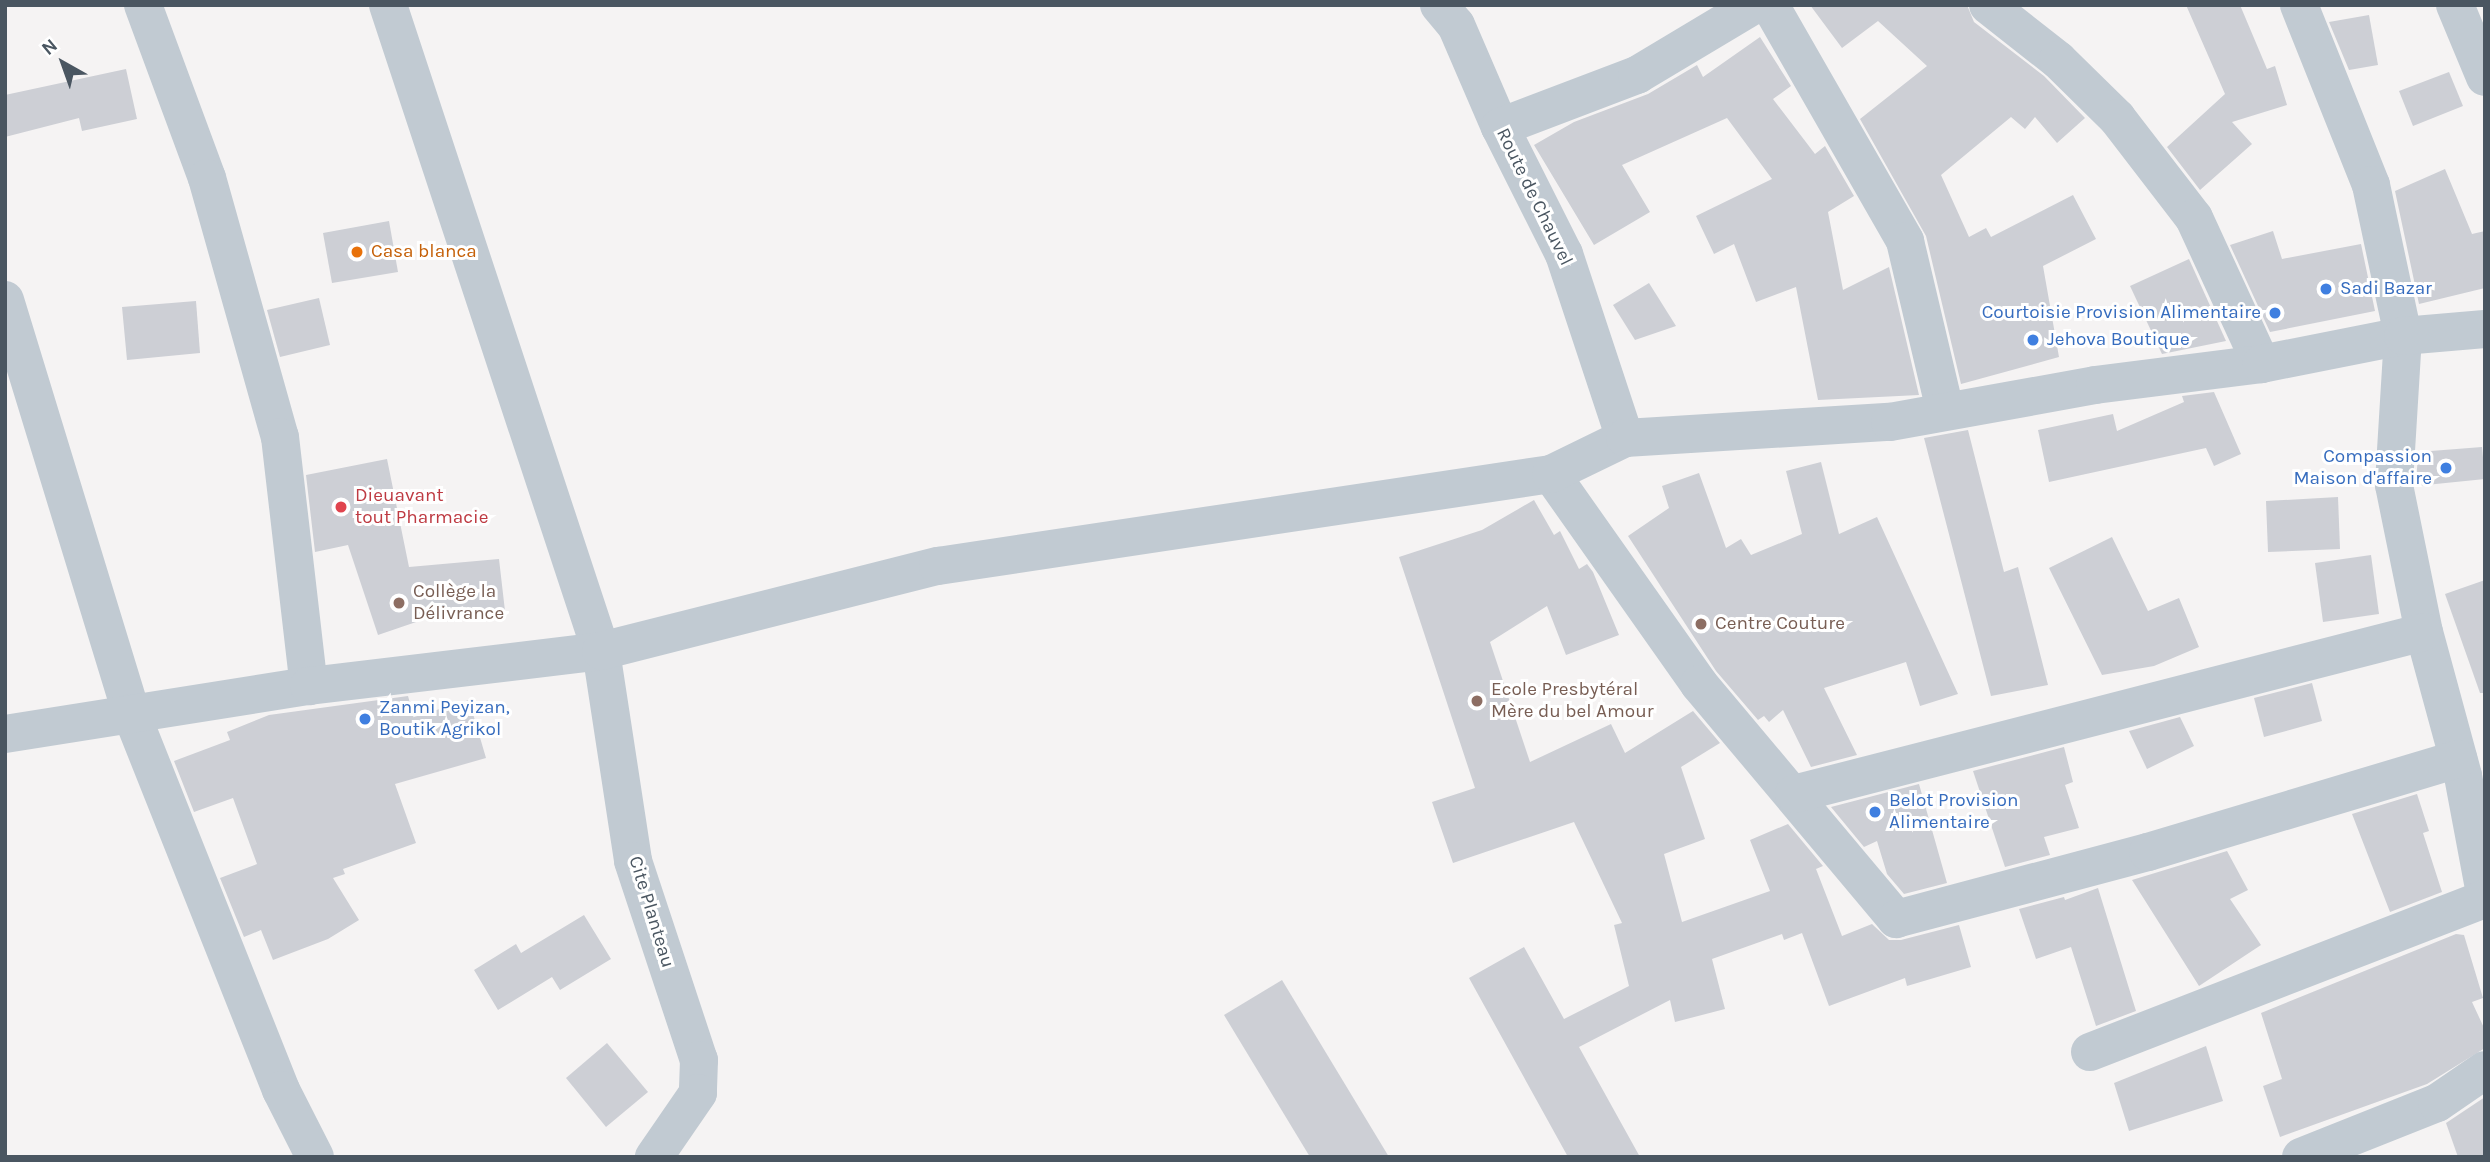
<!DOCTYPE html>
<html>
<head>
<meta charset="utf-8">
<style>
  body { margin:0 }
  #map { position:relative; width:2490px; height:1162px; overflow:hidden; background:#f5f3f3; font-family:Karla,sans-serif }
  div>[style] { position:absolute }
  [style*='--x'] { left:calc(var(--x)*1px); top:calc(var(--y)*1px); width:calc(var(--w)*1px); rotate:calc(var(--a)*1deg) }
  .building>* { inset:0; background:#cdcfd5 }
  .minor>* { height:38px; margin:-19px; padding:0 19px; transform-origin:19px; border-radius:19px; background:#c1cad2 }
  .dots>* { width:19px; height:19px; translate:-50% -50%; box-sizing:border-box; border:4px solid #fff; border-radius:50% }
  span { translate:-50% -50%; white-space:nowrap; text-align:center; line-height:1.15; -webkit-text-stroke:6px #fff; paint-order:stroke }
  .street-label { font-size:19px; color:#4a5661 }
  .food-label { font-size:19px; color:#c56008 }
  .left { translate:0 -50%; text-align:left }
  .shop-label { font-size:19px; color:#366cbe }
  .right { translate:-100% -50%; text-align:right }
  .health-label { font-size:19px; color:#be3a42 }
  .education-label { font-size:19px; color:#785e54 }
  .frame { position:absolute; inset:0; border:7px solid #4a5661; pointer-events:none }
  .north { position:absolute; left:28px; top:28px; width:70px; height:70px; -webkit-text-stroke:5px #fff; paint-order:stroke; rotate:320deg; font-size:19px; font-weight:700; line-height:28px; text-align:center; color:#4a5661 }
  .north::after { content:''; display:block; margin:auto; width:24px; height:32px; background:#4a5661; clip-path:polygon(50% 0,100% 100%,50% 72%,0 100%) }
</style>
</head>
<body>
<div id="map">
  <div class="building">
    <i style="clip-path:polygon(1810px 5px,1967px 5px,1974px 22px,2044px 76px,2085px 118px,2057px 143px,2035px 117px,2025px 129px,2011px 117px,1941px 175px,1969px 237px,1986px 228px,1991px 237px,2073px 195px,2096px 239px,2043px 266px,2059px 357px,1961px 384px,1926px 236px,1860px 119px,1927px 66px,1878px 21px,1842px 48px)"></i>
    <i style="clip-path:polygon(2186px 5px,2240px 5px,2267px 69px,2275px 66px,2287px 105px,2232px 122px,2252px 144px,2200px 190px,2167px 147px,2225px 94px)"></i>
    <i style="clip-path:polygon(2369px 15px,2378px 65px,2349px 70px,2329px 22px)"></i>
    <i style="clip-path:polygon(1760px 37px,1791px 86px,1773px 99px,1815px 154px,1825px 146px,1854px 196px,1828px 212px,1843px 290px,1889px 267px,1919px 395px,1818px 400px,1796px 287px,1756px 302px,1734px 244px,1714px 254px,1696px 216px,1772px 179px,1727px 118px,1622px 165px,1650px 212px,1594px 245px,1534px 145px,1574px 122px,1648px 94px,1697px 65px,1703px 77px)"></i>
    <i style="clip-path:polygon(126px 69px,137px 119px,82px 131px,79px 118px,5px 137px,5px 95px)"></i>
    <i style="clip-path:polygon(2449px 72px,2463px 106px,2413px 126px,2399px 91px)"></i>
    <i style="clip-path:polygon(2445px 169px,2472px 234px,2485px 231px,2485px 288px,2419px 304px,2395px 191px)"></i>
    <i style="clip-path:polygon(389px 221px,398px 272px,332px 283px,323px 233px)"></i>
    <i style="clip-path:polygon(2273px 231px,2282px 259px,2361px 244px,2375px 311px,2270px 332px,2230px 245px)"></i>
    <i style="clip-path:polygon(2189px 259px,2226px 341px,2162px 354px,2130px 286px)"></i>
    <i style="clip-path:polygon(1649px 283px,1676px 326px,1635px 340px,1613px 305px)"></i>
    <i style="clip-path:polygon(319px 298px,330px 345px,280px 357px,267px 310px)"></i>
    <i style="clip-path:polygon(196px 301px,200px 353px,127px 360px,122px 307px)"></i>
    <i style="clip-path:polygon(2214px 392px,2241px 454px,2214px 466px,2206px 448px,2049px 482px,2038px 430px,2113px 414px,2117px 431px,2184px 402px,2182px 396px)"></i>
    <i style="clip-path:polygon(1968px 430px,2004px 572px,2018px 567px,2048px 685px,1991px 696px,1924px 438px)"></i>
    <i style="clip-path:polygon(2482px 447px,2485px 479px,2416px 486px,2418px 452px)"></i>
    <i style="clip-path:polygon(387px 459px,409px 567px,499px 559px,505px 611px,465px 616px,463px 606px,378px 635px,348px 545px,315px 552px,306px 475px)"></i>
    <i style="clip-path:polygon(1821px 462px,1839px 534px,1877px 517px,1958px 694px,1920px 706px,1906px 662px,1824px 688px,1857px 755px,1811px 767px,1783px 710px,1769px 722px,1764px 716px,1758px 720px,1716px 671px,1628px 536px,1669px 508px,1662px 486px,1699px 473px,1726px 548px,1741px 539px,1751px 555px,1802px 534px,1786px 471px)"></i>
    <i style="clip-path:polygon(2338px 497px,2340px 549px,2268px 552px,2266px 501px)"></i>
    <i style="clip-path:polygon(1534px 500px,1554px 535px,1560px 531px,1579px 569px,1587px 564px,1593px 572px,1619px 635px,1566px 655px,1547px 606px,1490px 642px,1530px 762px,1611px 724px,1625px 753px,1693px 711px,1720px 743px,1681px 767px,1705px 839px,1664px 854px,1682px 922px,1770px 891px,1750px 840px,1788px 824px,1823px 866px,1816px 869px,1842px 936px,1872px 924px,1889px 940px,1901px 940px,1959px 925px,1971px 967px,1907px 986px,1905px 978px,1829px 1006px,1802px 933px,1784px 940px,1782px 934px,1712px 959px,1725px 1009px,1675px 1022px,1670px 1000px,1579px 1047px,1640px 1157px,1568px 1157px,1469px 978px,1524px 947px,1564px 1019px,1629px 986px,1614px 925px,1622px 923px,1574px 822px,1453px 863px,1432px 802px,1475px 788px,1399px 557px,1482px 530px)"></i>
    <i style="clip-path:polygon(2112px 537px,2148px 611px,2179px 598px,2199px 647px,2154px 666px,2102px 675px,2049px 568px)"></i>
    <i style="clip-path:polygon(2371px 555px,2379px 614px,2323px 622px,2315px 563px)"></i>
    <i style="clip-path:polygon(2485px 580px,2485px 693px,2480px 693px,2445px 594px)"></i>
    <i style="clip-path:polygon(2312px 683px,2322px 721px,2264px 737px,2254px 698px)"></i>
    <i style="clip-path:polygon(408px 696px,414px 717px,469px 700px,486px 758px,395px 784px,416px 843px,343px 869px,345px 874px,333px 878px,359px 920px,328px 939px,273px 960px,261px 930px,244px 937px,220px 878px,257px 864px,233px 798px,194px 812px,174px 761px,230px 740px,227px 732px,269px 715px)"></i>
    <i style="clip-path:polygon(2180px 717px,2194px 746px,2147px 769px,2129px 731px)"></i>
    <i style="clip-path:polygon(2064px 747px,2073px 782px,2065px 785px,2079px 828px,2044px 837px,2050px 855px,2005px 867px,1973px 771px)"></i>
    <i style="clip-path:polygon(1919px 784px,1947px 883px,1904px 894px,1887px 874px,1877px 841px,1864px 847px,1831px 807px)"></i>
    <i style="clip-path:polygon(2417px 794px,2429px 831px,2423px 833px,2442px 892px,2390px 912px,2352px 814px)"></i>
    <i style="clip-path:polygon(2227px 851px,2248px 890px,2230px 899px,2261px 945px,2199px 986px,2132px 880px)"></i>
    <i style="clip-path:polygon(2098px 888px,2136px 1011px,2096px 1026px,2071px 947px,2036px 959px,2019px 909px,2064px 897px,2065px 900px)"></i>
    <i style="clip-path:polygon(584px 915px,611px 959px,560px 990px,552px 977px,498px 1010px,474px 970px,516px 944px,521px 953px)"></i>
    <i style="clip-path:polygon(2456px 934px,2464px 935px,2483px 998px,2472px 1002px,2485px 1030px,2485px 1048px,2427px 1084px,2280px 1137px,2263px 1086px,2282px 1079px,2261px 1013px)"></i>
    <i style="clip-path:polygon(1282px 980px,1389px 1157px,1310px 1157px,1224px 1015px)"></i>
    <i style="clip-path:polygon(607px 1043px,648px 1092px,606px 1127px,566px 1078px)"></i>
    <i style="clip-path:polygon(2206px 1046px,2223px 1101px,2129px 1131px,2114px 1083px)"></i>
    <i style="clip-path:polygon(2485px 1097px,2485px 1157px,2458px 1157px,2446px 1123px)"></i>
  </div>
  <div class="minor">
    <i style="--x:143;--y:5;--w:184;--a:69.7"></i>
    <i style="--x:207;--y:178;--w:269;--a:74.3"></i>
    <i style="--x:280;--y:437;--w:251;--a:83.4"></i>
    <i style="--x:388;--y:5;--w:680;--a:71.75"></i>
    <i style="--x:601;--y:651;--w:212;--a:81.3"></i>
    <i style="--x:633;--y:861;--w:210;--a:71.7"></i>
    <i style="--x:699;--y:1060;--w:33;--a:92"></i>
    <i style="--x:698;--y:1093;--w:78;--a:124.5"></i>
    <i style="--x:1439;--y:5;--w:26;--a:50"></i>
    <i style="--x:1456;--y:25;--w:111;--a:66.7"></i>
    <i style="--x:1500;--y:127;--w:142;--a:63.3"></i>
    <i style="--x:1564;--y:254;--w:194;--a:71.7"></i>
    <i style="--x:1770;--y:5;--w:272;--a:60.2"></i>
    <i style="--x:1905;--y:241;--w:174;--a:76.7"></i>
    <i style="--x:1988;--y:5;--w:89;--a:38.2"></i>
    <i style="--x:2058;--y:60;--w:83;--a:44.5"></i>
    <i style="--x:2117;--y:118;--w:126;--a:52.4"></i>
    <i style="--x:2194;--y:218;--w:161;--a:65.3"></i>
    <i style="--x:2299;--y:5;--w:194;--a:68.2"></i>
    <i style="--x:2371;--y:185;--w:154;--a:78"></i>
    <i style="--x:2403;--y:336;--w:149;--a:93.5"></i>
    <i style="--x:2394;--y:485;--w:150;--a:78.5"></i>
    <i style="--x:2424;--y:632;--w:149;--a:74.8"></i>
    <i style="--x:2463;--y:776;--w:119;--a:79.4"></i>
    <i style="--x:2455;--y:5;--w:78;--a:67.4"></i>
    <i style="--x:1500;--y:127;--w:147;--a:-20.8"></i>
    <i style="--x:1637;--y:75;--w:136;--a:-30.9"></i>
    <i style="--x:5;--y:300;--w:432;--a:73"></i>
    <i style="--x:131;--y:713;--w:406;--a:68.3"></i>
    <i style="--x:281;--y:1090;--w:75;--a:63.1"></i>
    <i style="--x:1551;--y:474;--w:257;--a:54.8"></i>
    <i style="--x:1699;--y:684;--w:307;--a:50"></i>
    <i style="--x:1896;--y:919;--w:261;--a:-14.9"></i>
    <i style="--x:2148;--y:852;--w:324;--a:-16.7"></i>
    <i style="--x:5;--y:734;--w:308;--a:-9"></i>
    <i style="--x:309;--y:686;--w:294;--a:-6.8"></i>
    <i style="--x:601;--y:651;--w:348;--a:-14.2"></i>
    <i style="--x:938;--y:566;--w:620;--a:-8.54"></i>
    <i style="--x:1551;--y:474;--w:82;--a:-25.9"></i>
    <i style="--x:1625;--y:438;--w:265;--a:-3.5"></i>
    <i style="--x:1890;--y:422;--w:208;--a:-10.2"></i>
    <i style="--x:2095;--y:385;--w:167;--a:-7.2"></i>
    <i style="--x:2261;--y:364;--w:145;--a:-11.2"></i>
    <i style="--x:2403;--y:336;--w:82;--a:-4.9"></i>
    <i style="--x:1794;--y:794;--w:650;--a:-14.42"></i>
    <i style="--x:2090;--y:1052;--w:424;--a:-21.2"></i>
    <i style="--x:2301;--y:1157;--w:146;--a:-21.7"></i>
    <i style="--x:2437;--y:1103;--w:58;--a:-34.5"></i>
  </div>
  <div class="dots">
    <i style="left:357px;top:252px;background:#e8710a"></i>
    <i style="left:2326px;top:289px;background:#3f7fe0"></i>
    <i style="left:2275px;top:313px;background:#3f7fe0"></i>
    <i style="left:2033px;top:340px;background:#3f7fe0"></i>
    <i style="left:2446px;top:468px;background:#3f7fe0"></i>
    <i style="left:341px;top:507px;background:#e0444e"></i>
    <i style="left:399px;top:603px;background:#8d6e63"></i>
    <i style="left:1701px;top:624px;background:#8d6e63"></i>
    <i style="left:1477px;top:701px;background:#8d6e63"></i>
    <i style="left:365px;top:719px;background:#3f7fe0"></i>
    <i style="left:1875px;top:812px;background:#3f7fe0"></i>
  </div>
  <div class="street-label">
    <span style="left:1534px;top:197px;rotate:64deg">Route de Chauvel</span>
    <span style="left:651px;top:912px;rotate:73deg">Cite Planteau</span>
  </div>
  <div class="food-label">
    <span class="left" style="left:371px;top:252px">Casa blanca</span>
  </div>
  <div class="shop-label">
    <span class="left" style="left:2340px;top:289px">Sadi Bazar</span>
    <span class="right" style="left:2261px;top:313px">Courtoisie Provision Alimentaire</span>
    <span class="left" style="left:2047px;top:340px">Jehova Boutique</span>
    <span class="right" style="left:2432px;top:468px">Compassion<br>Maison d'affaire</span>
    <span class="left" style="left:379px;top:719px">Zanmi Peyizan,<br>Boutik Agrikol</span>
    <span class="left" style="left:1889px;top:812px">Belot Provision<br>Alimentaire</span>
  </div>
  <div class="health-label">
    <span class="left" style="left:355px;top:507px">Dieuavant<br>tout Pharmacie</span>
  </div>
  <div class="education-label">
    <span class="left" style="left:413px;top:603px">Collège la<br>Délivrance</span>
    <span class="left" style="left:1715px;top:624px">Centre Couture</span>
    <span class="left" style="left:1491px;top:701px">Ecole Presbytéral<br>Mère du bel Amour</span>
  </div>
  <div class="frame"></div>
  <div class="north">N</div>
</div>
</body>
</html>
